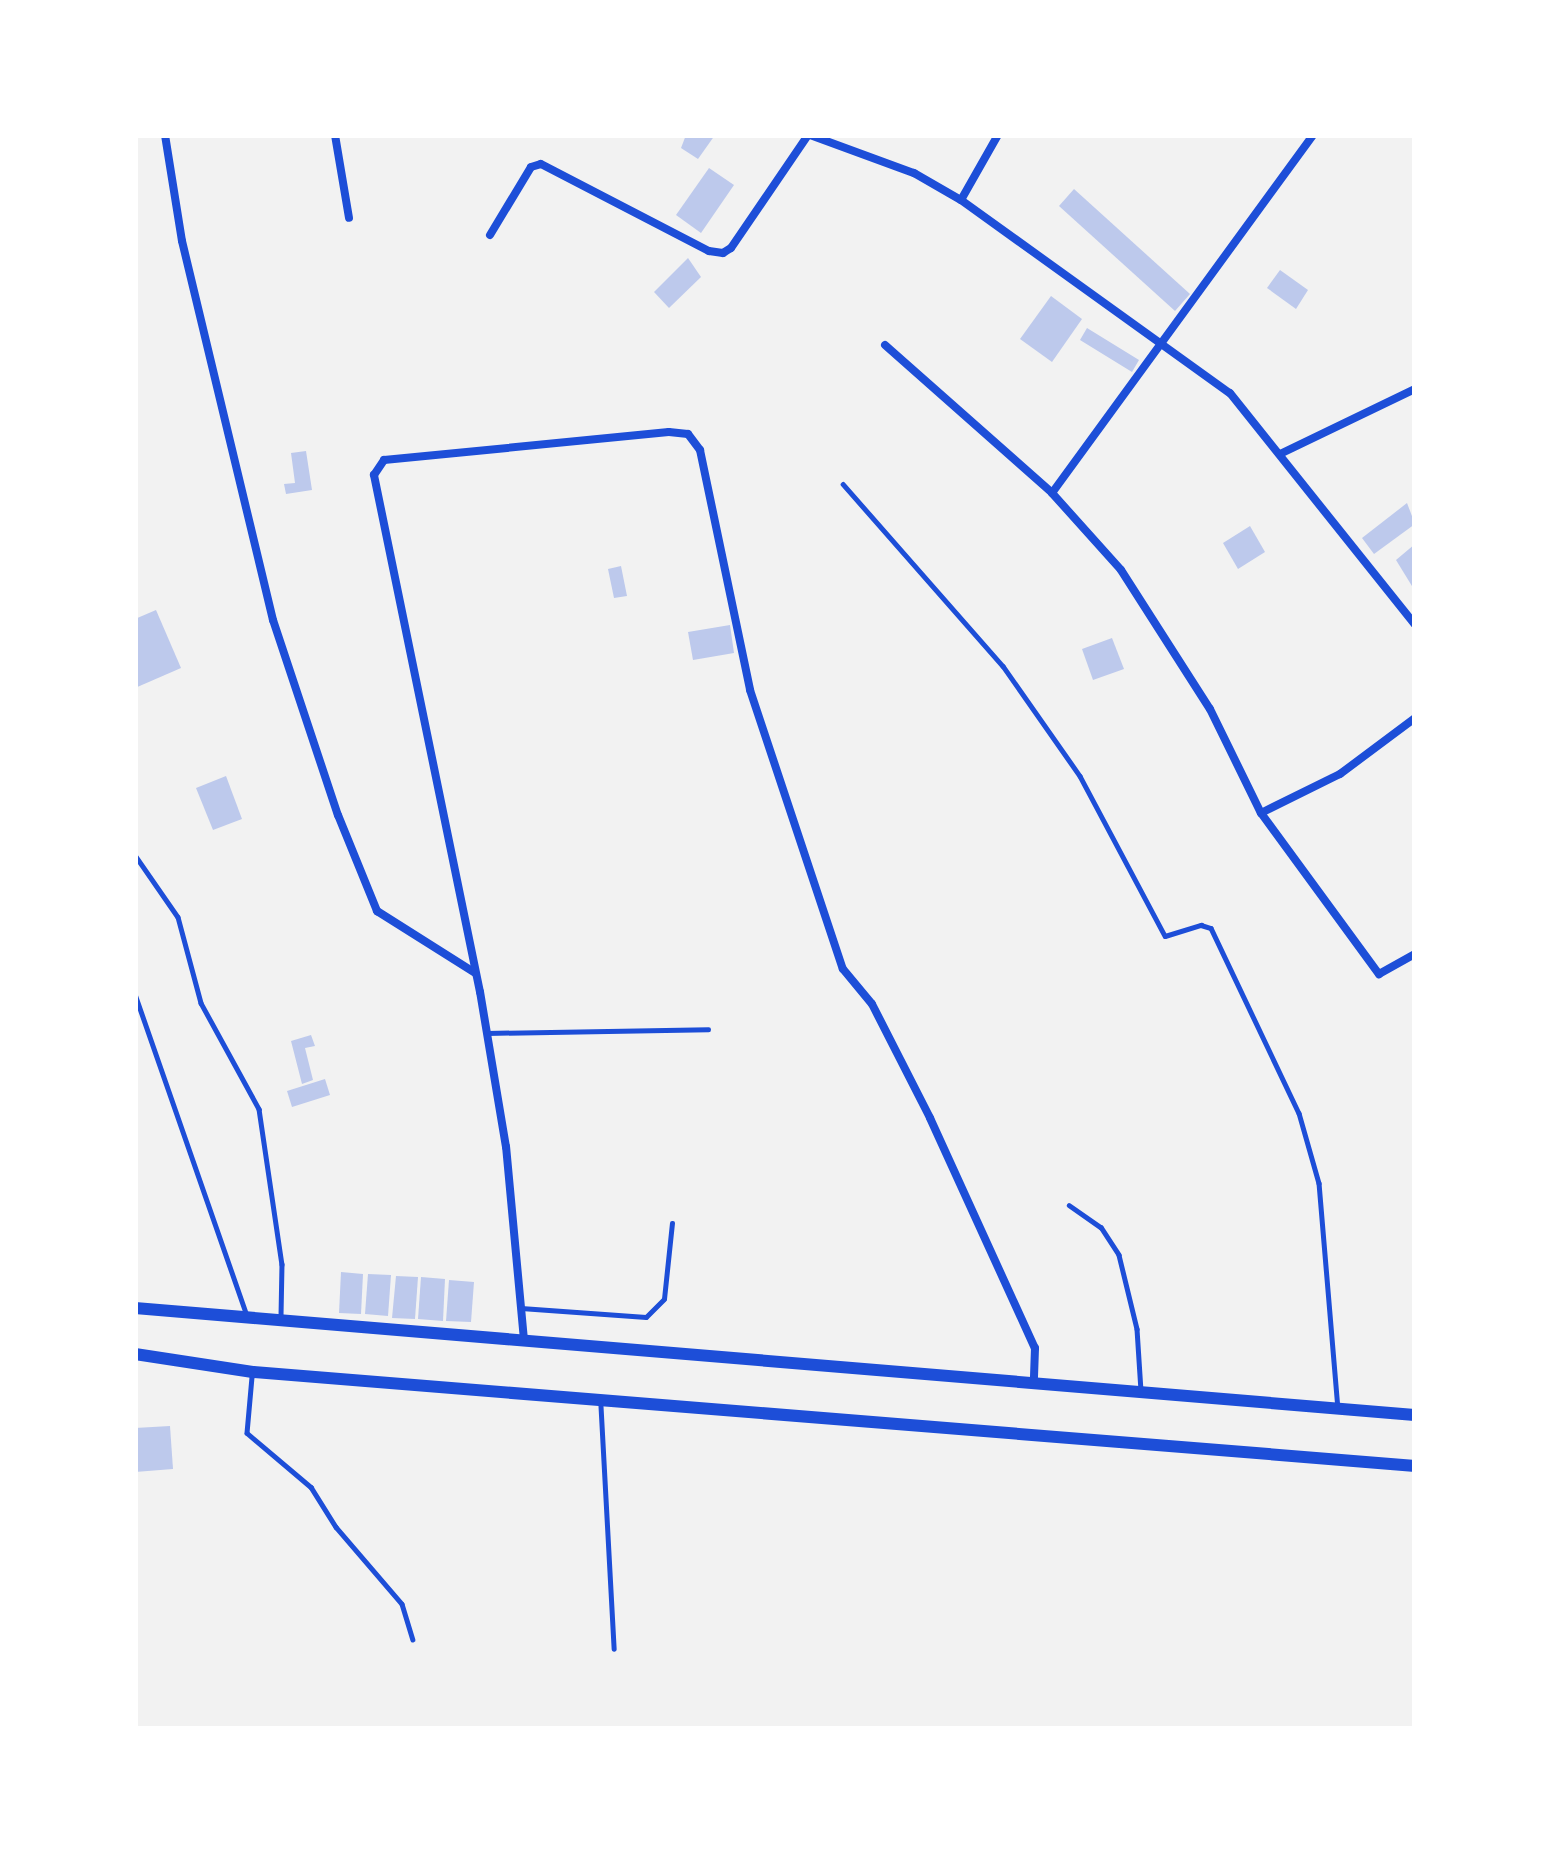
<!DOCTYPE html>
<html>
<head>
<meta charset="utf-8">
<style>
  body { margin:0 }
  #map { position:relative; width:1550px; height:1864px; overflow:hidden; background:#f2f2f2; font-family:"Space Grotesk",sans-serif }
  div>[style] { position:absolute }
  [style*='--x'] { left:calc(var(--x)*1px); top:calc(var(--y)*1px); width:calc(var(--w)*1px); rotate:calc(var(--a)*1deg) }
  .building>* { inset:0; background:#bdc9ec }
  .service>* { height:4.5px; margin:-2.25px; padding:0 2.25px; transform-origin:2.25px; border-radius:2.25px; background:#1d4ed8 }
  .minor>* { height:8px; margin:-4px; padding:0 4px; transform-origin:4px; border-radius:4px; background:#1d4ed8 }
  .secondary>* { height:12px; margin:-6px; padding:0 6px; transform-origin:6px; border-radius:6px; background:#1d4ed8 }
  span { translate:-50% -50%; white-space:nowrap; text-align:center; line-height:1.15; -webkit-text-stroke:9px #fff; paint-order:stroke }
  .frame { position:absolute; inset:0; border:138px solid #fff; pointer-events:none }
</style>
</head>
<body>
<div id="map">
  <div class="building">
    <i style="clip-path:polygon(686px 135px,715px 135px,698px 159px,681px 148px)"></i>
    <i style="clip-path:polygon(709px 168px,734px 185px,701px 233px,676px 215px)"></i>
    <i style="clip-path:polygon(1074px 189px,1190px 294px,1175px 311px,1059px 206px)"></i>
    <i style="clip-path:polygon(688px 258px,701px 277px,669px 308px,654px 292px)"></i>
    <i style="clip-path:polygon(1280px 270px,1308px 290px,1296px 309px,1267px 288px)"></i>
    <i style="clip-path:polygon(1051px 296px,1082px 319px,1052px 362px,1020px 339px)"></i>
    <i style="clip-path:polygon(1087px 328px,1139px 360px,1132px 372px,1080px 340px)"></i>
    <i style="clip-path:polygon(306px 451px,312px 490px,286px 494px,284px 484px,295px 483px,291px 453px)"></i>
    <i style="clip-path:polygon(1407px 503px,1415px 524px,1374px 554px,1362px 538px)"></i>
    <i style="clip-path:polygon(1250px 526px,1265px 552px,1238px 569px,1223px 543px)"></i>
    <i style="clip-path:polygon(1415px 544px,1415px 591px,1396px 560px)"></i>
    <i style="clip-path:polygon(621px 566px,627px 596px,614px 598px,608px 569px)"></i>
    <i style="clip-path:polygon(156px 610px,181px 668px,135px 688px,135px 619px)"></i>
    <i style="clip-path:polygon(730px 625px,734px 653px,693px 660px,688px 632px)"></i>
    <i style="clip-path:polygon(1112px 638px,1124px 669px,1093px 680px,1082px 649px)"></i>
    <i style="clip-path:polygon(226px 776px,242px 819px,213px 830px,196px 788px)"></i>
    <i style="clip-path:polygon(311px 1035px,315px 1046px,305px 1048px,313px 1080px,302px 1084px,291px 1041px)"></i>
    <i style="clip-path:polygon(325px 1079px,330px 1095px,292px 1107px,287px 1091px)"></i>
    <i style="clip-path:polygon(341px 1272px,363px 1274px,361px 1314px,339px 1313px)"></i>
    <i style="clip-path:polygon(368px 1274px,391px 1275px,388px 1316px,365px 1314px)"></i>
    <i style="clip-path:polygon(396px 1276px,418px 1277px,415px 1319px,392px 1318px)"></i>
    <i style="clip-path:polygon(421px 1277px,445px 1279px,443px 1321px,418px 1319px)"></i>
    <i style="clip-path:polygon(449px 1280px,474px 1282px,471px 1322px,446px 1321px)"></i>
    <i style="clip-path:polygon(170px 1426px,173px 1469px,135px 1472px,135px 1428px)"></i>
  </div>
  <div class="service">
    <i style="--x:843;--y:484;--w:242;--a:48.7"></i>
    <i style="--x:1003;--y:666;--w:134;--a:55"></i>
    <i style="--x:1080;--y:776;--w:181;--a:62"></i>
    <i style="--x:1165;--y:936;--w:38;--a:-17"></i>
    <i style="--x:1201;--y:925;--w:10;--a:17"></i>
    <i style="--x:1211;--y:928;--w:205;--a:64.6"></i>
    <i style="--x:1299;--y:1113;--w:73;--a:74.1"></i>
    <i style="--x:1319;--y:1183;--w:226;--a:85.2"></i>
    <i style="--x:135;--y:855;--w:75;--a:55.3"></i>
    <i style="--x:178;--y:917;--w:89;--a:75"></i>
    <i style="--x:201;--y:1003;--w:121;--a:61.3"></i>
    <i style="--x:259;--y:1109;--w:157;--a:81.6"></i>
    <i style="--x:282;--y:1264;--w:51;--a:91.1"></i>
    <i style="--x:135;--y:994;--w:338;--a:70.8"></i>
    <i style="--x:487;--y:1033;--w:221;--a:-1"></i>
    <i style="--x:1069;--y:1205;--w:39;--a:35"></i>
    <i style="--x:1101;--y:1227;--w:33;--a:57"></i>
    <i style="--x:1119;--y:1255;--w:76;--a:76.3"></i>
    <i style="--x:1137;--y:1329;--w:62;--a:86.3"></i>
    <i style="--x:521;--y:1308;--w:125;--a:4.1"></i>
    <i style="--x:646;--y:1317;--w:25;--a:-45"></i>
    <i style="--x:664;--y:1299;--w:76;--a:-84"></i>
    <i style="--x:252;--y:1377;--w:56;--a:95.1"></i>
    <i style="--x:247;--y:1433;--w:84;--a:40.2"></i>
    <i style="--x:311;--y:1487;--w:47;--a:58"></i>
    <i style="--x:336;--y:1527;--w:101;--a:49.4"></i>
    <i style="--x:402;--y:1604;--w:37;--a:73"></i>
    <i style="--x:601;--y:1406;--w:243;--a:86.9"></i>
  </div>
  <div class="minor">
    <i style="--x:165;--y:135;--w:107;--a:80.9"></i>
    <i style="--x:182;--y:241;--w:390;--a:76.5"></i>
    <i style="--x:273;--y:620;--w:206;--a:71.6"></i>
    <i style="--x:338;--y:815;--w:104;--a:67.9"></i>
    <i style="--x:377;--y:911;--w:116;--a:32.3"></i>
    <i style="--x:335;--y:135;--w:84;--a:80.4"></i>
    <i style="--x:810;--y:135;--w:111;--a:20.1"></i>
    <i style="--x:914;--y:173;--w:54;--a:29.9"></i>
    <i style="--x:961;--y:200;--w:331;--a:35.7"></i>
    <i style="--x:1230;--y:393;--w:297;--a:51.4"></i>
    <i style="--x:961;--y:200;--w:75;--a:-60.4"></i>
    <i style="--x:490;--y:235;--w:79;--a:-58.9"></i>
    <i style="--x:531;--y:167;--w:10;--a:-17"></i>
    <i style="--x:541;--y:164;--w:189;--a:27.4"></i>
    <i style="--x:709;--y:251;--w:14;--a:8"></i>
    <i style="--x:723;--y:253;--w:9;--a:-32"></i>
    <i style="--x:731;--y:248;--w:137;--a:-55.7"></i>
    <i style="--x:885;--y:345;--w:223;--a:41.5"></i>
    <i style="--x:1052;--y:493;--w:103;--a:48.1"></i>
    <i style="--x:1121;--y:570;--w:165;--a:57.4"></i>
    <i style="--x:1210;--y:709;--w:116;--a:63.9"></i>
    <i style="--x:1261;--y:813;--w:200;--a:53.8"></i>
    <i style="--x:1379;--y:974;--w:41;--a:-29.1"></i>
    <i style="--x:1280;--y:454;--w:150;--a:-25.7"></i>
    <i style="--x:1052;--y:493;--w:443;--a:-53.9"></i>
    <i style="--x:1261;--y:813;--w:88;--a:-26.3"></i>
    <i style="--x:1340;--y:774;--w:94;--a:-36.7"></i>
    <i style="--x:524;--y:1340;--w:194;--a:-95.3"></i>
    <i style="--x:506;--y:1147;--w:157;--a:-99.5"></i>
    <i style="--x:480;--y:992;--w:528;--a:-101.59"></i>
    <i style="--x:374;--y:475;--w:18;--a:-56"></i>
    <i style="--x:384;--y:460;--w:286;--a:-5.6"></i>
    <i style="--x:669;--y:432;--w:19;--a:6"></i>
    <i style="--x:688;--y:434;--w:20;--a:53"></i>
    <i style="--x:700;--y:450;--w:245;--a:78.2"></i>
    <i style="--x:750;--y:690;--w:294;--a:71.6"></i>
    <i style="--x:843;--y:969;--w:45;--a:50.4"></i>
    <i style="--x:872;--y:1004;--w:128;--a:63"></i>
    <i style="--x:930;--y:1118;--w:253;--a:65.5"></i>
    <i style="--x:1035;--y:1348;--w:34;--a:92"></i>
  </div>
  <div class="secondary">
    <i style="--x:135;--y:1308;--w:1284;--a:4.78"></i>
    <i style="--x:135;--y:1354;--w:119;--a:8.7"></i>
    <i style="--x:253;--y:1372;--w:1166;--a:4.62"></i>
  </div>
  <div class="frame"></div>
</div>
</body>
</html>
